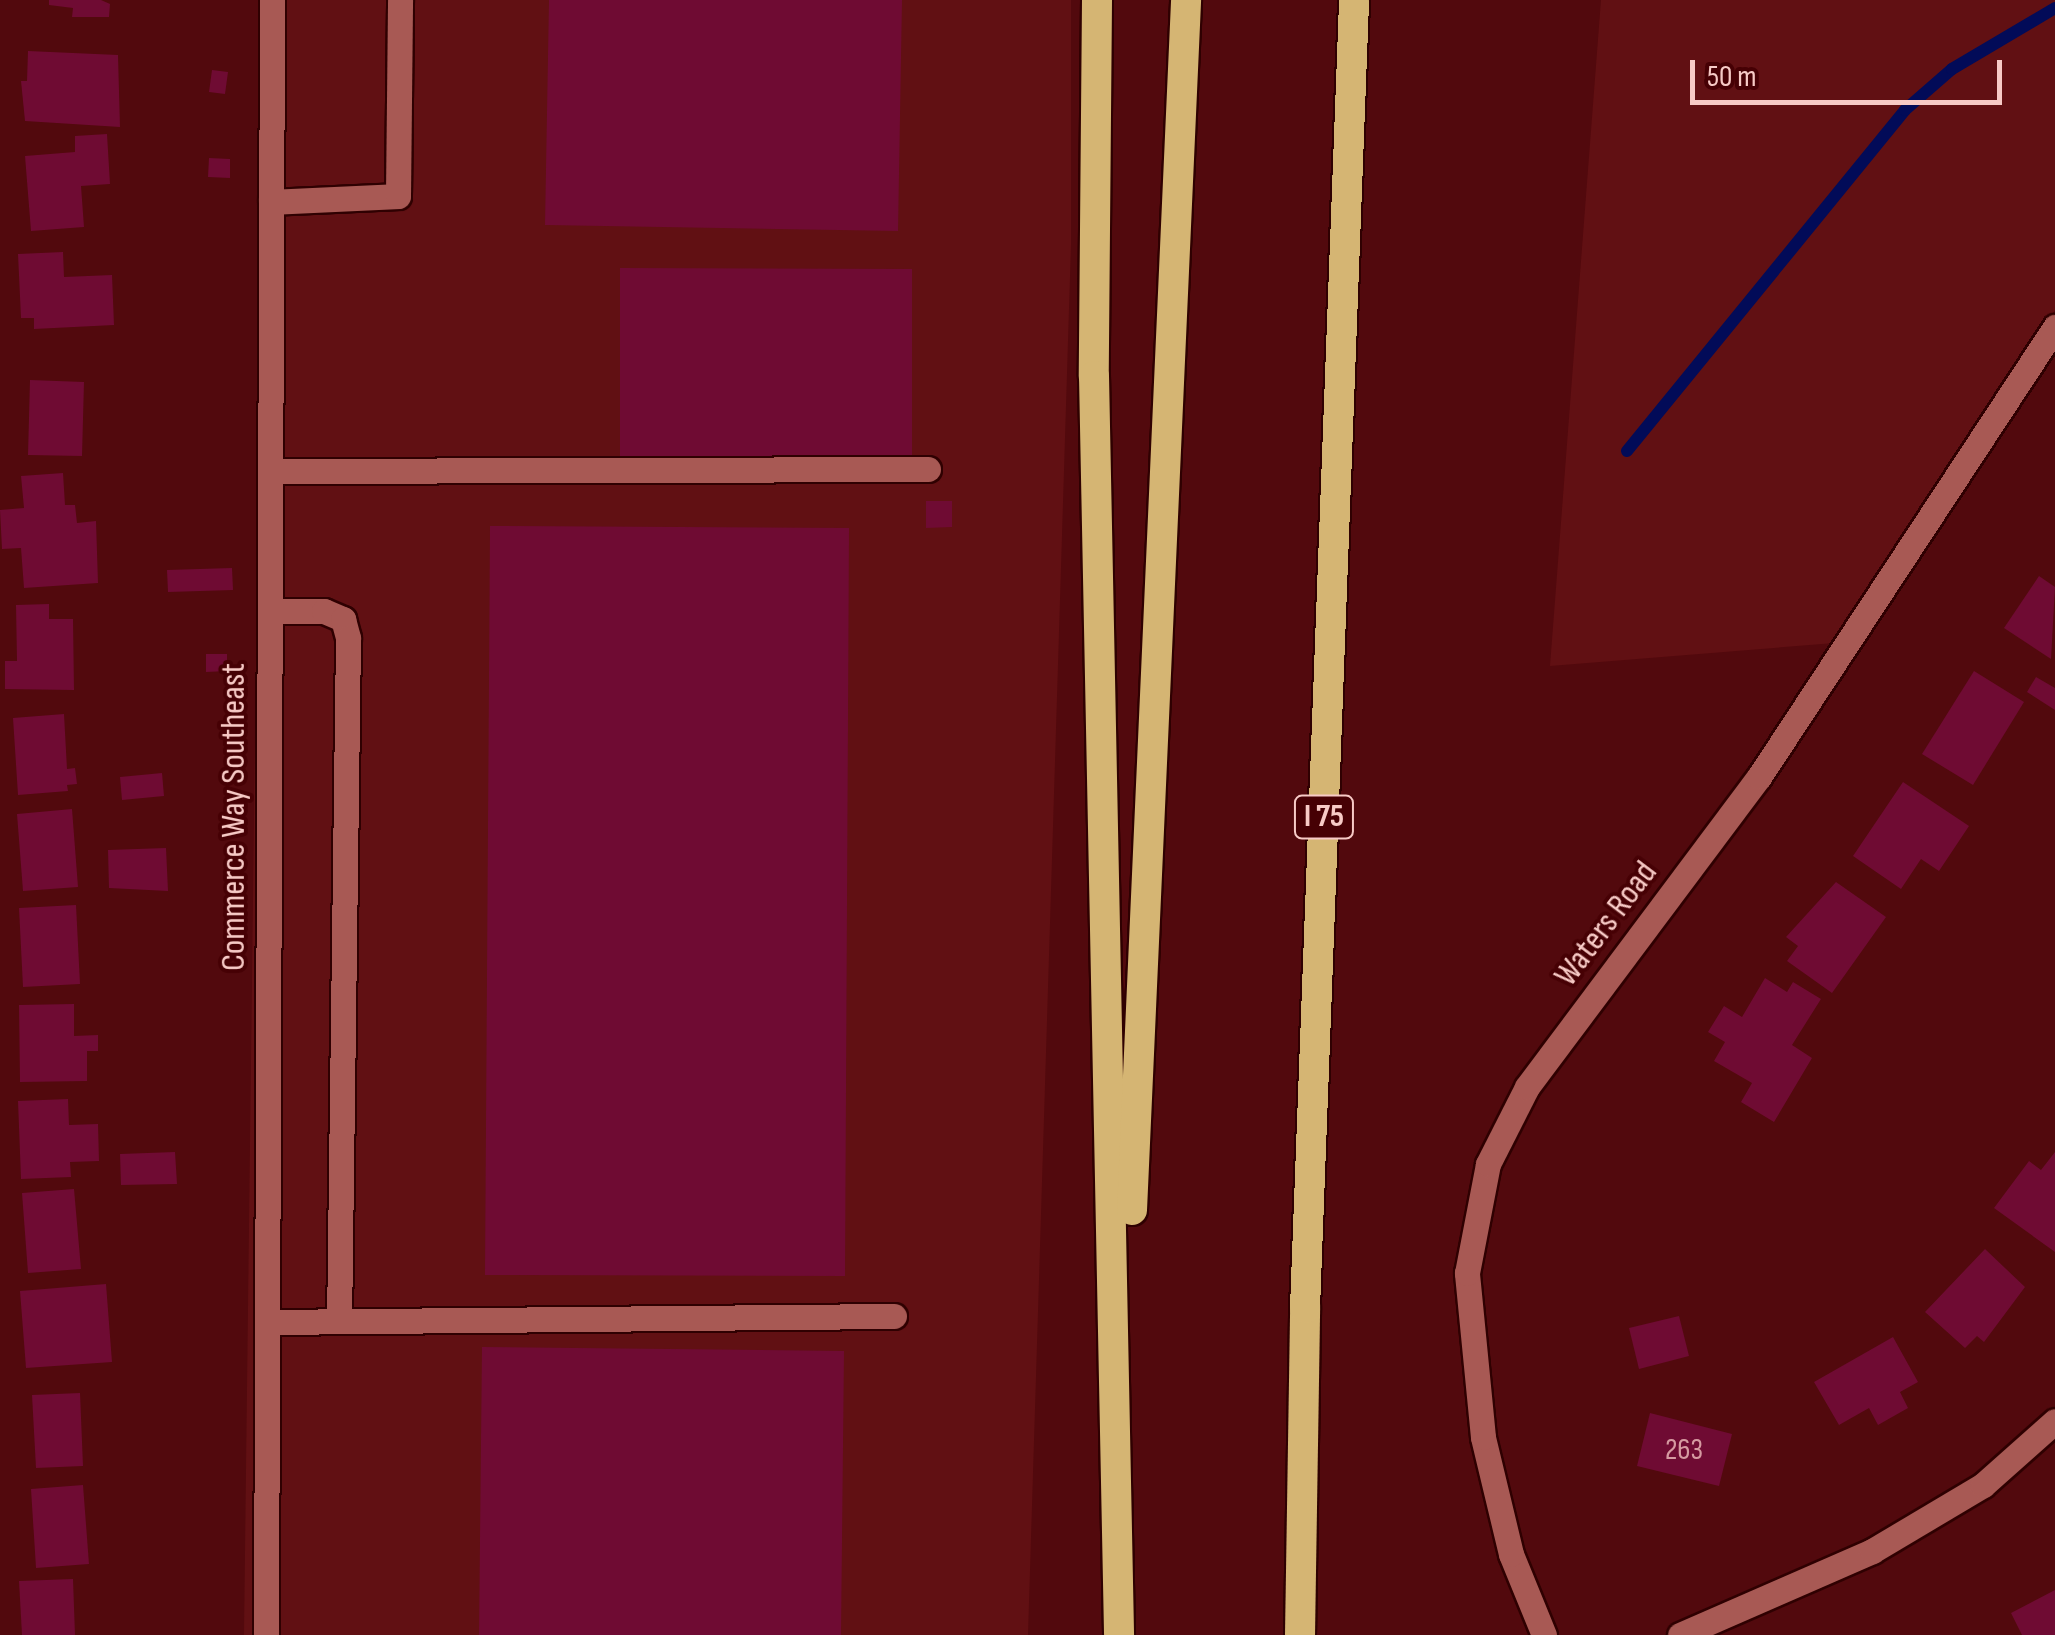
<!DOCTYPE html>
<html>
<head>
<meta charset="utf-8">
<style>
  body { margin:0 }
  #map { position:relative; width:2055px; height:1635px; overflow:hidden; background:#52090d; font-family:"Sofia Sans Condensed",sans-serif }
  div>[style] { position:absolute }
  [style*='--x'] { left:calc(var(--x)*1px); top:calc(var(--y)*1px); width:calc(var(--w)*1px); rotate:calc(var(--a)*1deg) }
  .built>* { inset:0; background:#611013 }
  .stream>* { height:12px; margin:-6px; padding:0 6px; transform-origin:6px; border-radius:6px; background:#020b58 }
  .building>* { inset:0; background:#6f0b33 }
  .roads { filter:drop-shadow(2px 0 #2f0001) drop-shadow(-2px 0 #2f0001) drop-shadow(0 2px #2f0001) drop-shadow(0 -2px #2f0001) }
  .minor>* { height:25px; margin:-12.5px; padding:0 12.5px; transform-origin:12.5px; border-radius:12.5px; background:#a85954 }
  .highway>* { height:30px; margin:-15px; padding:0 15px; transform-origin:15px; border-radius:15px; background:#d5b573 }
  span { translate:-50% -50%; white-space:nowrap; text-align:center; line-height:1.15; -webkit-text-stroke:8px #460004; paint-order:stroke }
  .number-label { font-size:30px; color:#d59aa1 }
  .number-label span { -webkit-text-stroke-width:0 }
  .shield-label span { padding:2px 8px; background:#460004; border:2px solid; border-radius:8px; -webkit-text-stroke-width:0 }
  .shield-label { font-size:32px; color:#f7cac6; font-weight:700 }
  .street-label { font-size:35px; color:#f7cac6 }
  .scale { position:absolute; left:1690px; top:60px; width:312px; height:45px; box-sizing:border-box; border:5px solid #f7cac6; border-top:0; padding-left:12px; font-size:30px; line-height:35px; white-space:nowrap; color:#f7cac6; -webkit-text-stroke:8px #460004; paint-order:stroke }
</style>
</head>
<body>
<div id="map">
  <div class="built">
    <i style="clip-path:polygon(264px 0,1071px 0,1071px 244px,1028px 1635px,244px 1635px)"></i>
    <i style="clip-path:polygon(1601px 0,2055px 0,2055px 310px,1847px 642px,1550px 666px)"></i>
  </div>
  <div class="stream">
    <i style="--x:1627;--y:451;--w:440;--a:-50.8"></i>
    <i style="--x:1905;--y:110;--w:62;--a:-41.1"></i>
    <i style="--x:1952;--y:69;--w:120;--a:-30.6"></i>
  </div>
  <div class="building">
    <i style="clip-path:polygon(49px 0,101px 0,110px 4px,109px 17px,72px 17px,73px 8px,49px 5px)"></i>
    <i style="clip-path:polygon(549px 0,902px 0,898px 231px,545px 225px)"></i>
    <i style="clip-path:polygon(28px 51px,118px 55px,120px 127px,25px 121px,21px 81px,27px 81px)"></i>
    <i style="clip-path:polygon(212px 70px,228px 72px,225px 94px,209px 92px)"></i>
    <i style="clip-path:polygon(107px 134px,110px 184px,81px 186px,84px 227px,31px 231px,25px 156px,75px 152px,75px 136px)"></i>
    <i style="clip-path:polygon(209px 158px,230px 159px,230px 178px,208px 177px)"></i>
    <i style="clip-path:polygon(63px 252px,64px 277px,112px 275px,114px 325px,34px 329px,34px 318px,21px 318px,18px 254px)"></i>
    <i style="clip-path:polygon(620px 268px,912px 269px,912px 457px,620px 457px)"></i>
    <i style="clip-path:polygon(30px 380px,84px 382px,82px 456px,28px 455px)"></i>
    <i style="clip-path:polygon(63px 473px,65px 505px,75px 505px,77px 523px,96px 521px,98px 583px,24px 588px,21px 548px,2px 549px,0 510px,24px 508px,21px 476px)"></i>
    <i style="clip-path:polygon(926px 501px,952px 501px,952px 527px,926px 528px)"></i>
    <i style="clip-path:polygon(490px 526px,849px 528px,845px 1276px,485px 1275px)"></i>
    <i style="clip-path:polygon(232px 568px,233px 590px,168px 592px,167px 570px)"></i>
    <i style="clip-path:polygon(2039px 576px,2055px 587px,2051px 659px,2004px 628px)"></i>
    <i style="clip-path:polygon(49px 604px,49px 619px,73px 619px,74px 690px,5px 689px,5px 661px,17px 661px,16px 605px)"></i>
    <i style="clip-path:polygon(206px 654px,227px 654px,227px 671px,206px 672px)"></i>
    <i style="clip-path:polygon(1974px 671px,2024px 702px,1973px 785px,1922px 754px)"></i>
    <i style="clip-path:polygon(2036px 677px,2055px 688px,2055px 710px,2027px 692px)"></i>
    <i style="clip-path:polygon(64px 714px,67px 769px,75px 768px,77px 784px,67px 785px,68px 791px,18px 795px,13px 718px)"></i>
    <i style="clip-path:polygon(162px 773px,164px 796px,122px 800px,120px 777px)"></i>
    <i style="clip-path:polygon(1903px 782px,1969px 826px,1939px 871px,1921px 859px,1901px 889px,1853px 856px)"></i>
    <i style="clip-path:polygon(72px 809px,78px 887px,23px 891px,17px 814px)"></i>
    <i style="clip-path:polygon(166px 848px,168px 891px,109px 888px,108px 850px)"></i>
    <i style="clip-path:polygon(1836px 882px,1886px 917px,1832px 993px,1787px 961px,1798px 946px,1786px 937px)"></i>
    <i style="clip-path:polygon(76px 905px,80px 984px,23px 987px,19px 908px)"></i>
    <i style="clip-path:polygon(1765px 978px,1787px 992px,1793px 982px,1821px 999px,1792px 1045px,1812px 1058px,1774px 1122px,1741px 1102px,1752px 1083px,1714px 1061px,1725px 1042px,1708px 1032px,1724px 1006px,1742px 1017px)"></i>
    <i style="clip-path:polygon(74px 1004px,74px 1036px,98px 1035px,98px 1051px,87px 1051px,87px 1081px,20px 1082px,19px 1005px)"></i>
    <i style="clip-path:polygon(68px 1099px,69px 1125px,98px 1124px,99px 1161px,70px 1162px,71px 1177px,21px 1179px,18px 1101px)"></i>
    <i style="clip-path:polygon(175px 1152px,177px 1184px,121px 1185px,120px 1154px)"></i>
    <i style="clip-path:polygon(2055px 1152px,2055px 1252px,1994px 1208px,2029px 1161px,2041px 1170px)"></i>
    <i style="clip-path:polygon(74px 1189px,81px 1269px,28px 1273px,22px 1193px)"></i>
    <i style="clip-path:polygon(1985px 1249px,2025px 1287px,1984px 1342px,1977px 1336px,1965px 1348px,1925px 1312px)"></i>
    <i style="clip-path:polygon(106px 1284px,112px 1362px,26px 1368px,20px 1291px)"></i>
    <i style="clip-path:polygon(1679px 1316px,1689px 1356px,1639px 1369px,1629px 1328px)"></i>
    <i style="clip-path:polygon(1893px 1337px,1918px 1382px,1900px 1392px,1908px 1408px,1878px 1425px,1869px 1408px,1839px 1425px,1814px 1382px)"></i>
    <i style="clip-path:polygon(482px 1347px,844px 1351px,841px 1635px,479px 1635px)"></i>
    <i style="clip-path:polygon(80px 1393px,83px 1466px,36px 1468px,32px 1395px)"></i>
    <i style="clip-path:polygon(1650px 1413px,1732px 1434px,1719px 1486px,1637px 1466px)"></i>
    <i style="clip-path:polygon(83px 1485px,89px 1564px,36px 1568px,31px 1489px)"></i>
    <i style="clip-path:polygon(73px 1579px,75px 1635px,22px 1635px,19px 1581px)"></i>
    <i style="clip-path:polygon(2055px 1590px,2055px 1635px,2022px 1635px,2011px 1613px)"></i>
  </div>
  <div class="roads">
    <div class="minor">
      <i style="--x:271;--y:202;--w:127;--a:-2.7"></i>
      <i style="--x:398;--y:196;--w:196;--a:-89.4"></i>
      <i style="--x:270;--y:471;--w:658;--a:-0.17"></i>
      <i style="--x:270;--y:611;--w:54;--a:0"></i>
      <i style="--x:324;--y:611;--w:21;--a:23"></i>
      <i style="--x:343;--y:619;--w:20;--a:75"></i>
      <i style="--x:348;--y:638;--w:683;--a:90.75"></i>
      <i style="--x:267;--y:1322;--w:627;--a:-0.55"></i>
      <i style="--x:266;--y:1635;--w:1635;--a:-89.79"></i>
      <i style="--x:1544;--y:1635;--w:87;--a:-112.2"></i>
      <i style="--x:1511;--y:1554;--w:120;--a:-103.5"></i>
      <i style="--x:1483;--y:1437;--w:165;--a:-95.6"></i>
      <i style="--x:1467;--y:1273;--w:111;--a:-79.1"></i>
      <i style="--x:1488;--y:1164;--w:86;--a:-63.1"></i>
      <i style="--x:1527;--y:1087;--w:387;--a:-53.2"></i>
      <i style="--x:1759;--y:777;--w:539;--a:-56.66"></i>
      <i style="--x:1680;--y:1635;--w:210;--a:-23.6"></i>
      <i style="--x:1872;--y:1551;--w:129;--a:-30.7"></i>
      <i style="--x:1983;--y:1485;--w:96;--a:-41.6"></i>
    </div>
    <div class="highway">
      <i style="--x:1097;--y:0;--w:376;--a:90.5"></i>
      <i style="--x:1094;--y:376;--w:1259;--a:88.86"></i>
      <i style="--x:1132;--y:1210;--w:1211;--a:-87.44"></i>
      <i style="--x:1300;--y:1635;--w:327;--a:-89.1"></i>
      <i style="--x:1305;--y:1308;--w:1309;--a:-87.85"></i>
    </div>
  </div>
  <div class="number-label">
    <span style="left:1684px;top:1450px">263</span>
  </div>
  <div class="shield-label">
    <span style="left:1324px;top:817px">I 75</span>
  </div>
  <div class="street-label">
    <span style="left:234px;top:817px;rotate:-90deg">Commerce Way Southeast</span>
    <span style="left:1606px;top:924px;rotate:-53deg">Waters Road</span>
  </div>
  <div class="scale">50 m</div>
</div>
</body>
</html>
